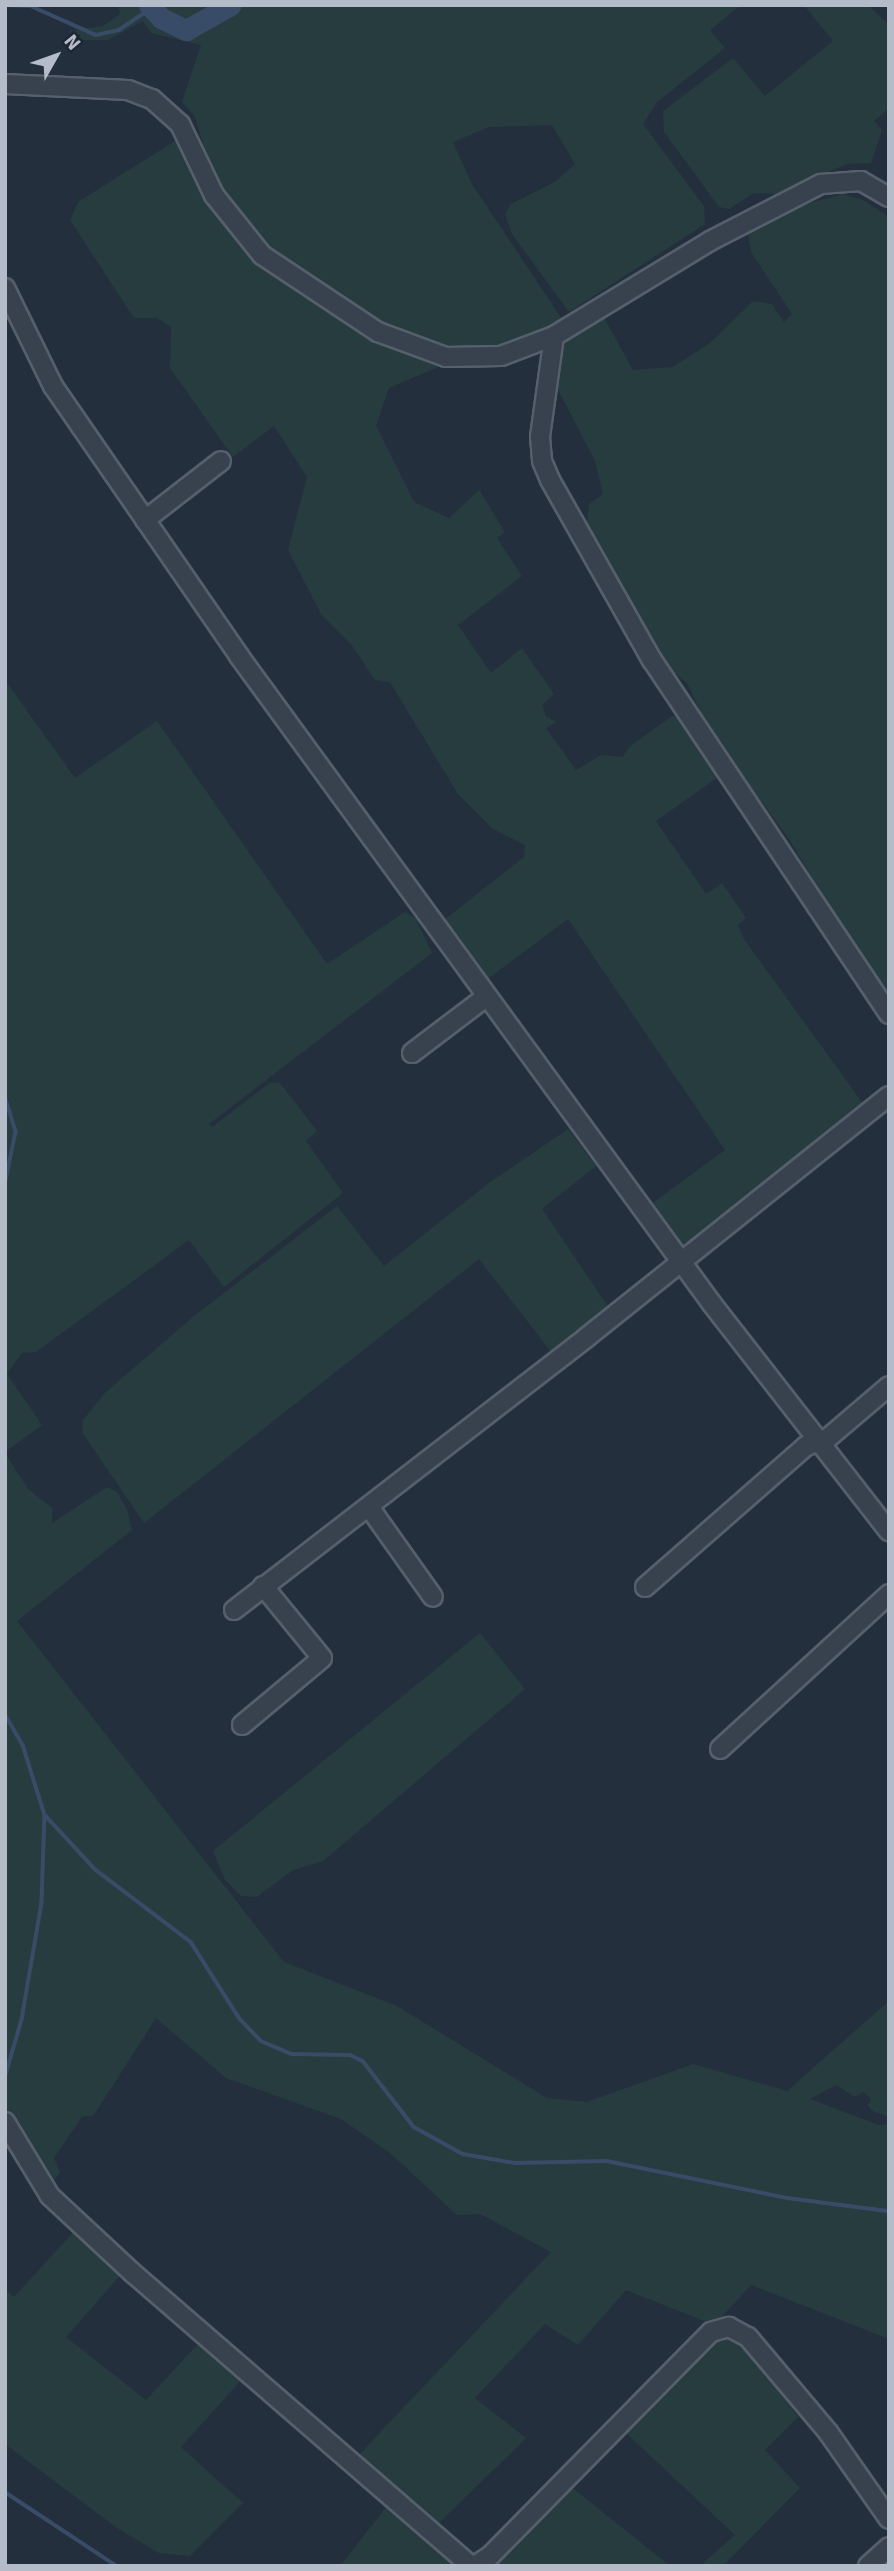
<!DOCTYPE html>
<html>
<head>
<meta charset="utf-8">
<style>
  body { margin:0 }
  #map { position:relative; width:894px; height:2571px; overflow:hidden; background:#242f3e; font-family:Signika,sans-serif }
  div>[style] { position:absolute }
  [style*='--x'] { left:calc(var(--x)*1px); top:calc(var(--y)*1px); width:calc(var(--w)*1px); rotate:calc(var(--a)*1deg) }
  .green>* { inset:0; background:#263c3f }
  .stream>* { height:3.5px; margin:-1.75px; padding:0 1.75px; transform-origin:1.75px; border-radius:1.75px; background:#394c67 }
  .river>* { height:21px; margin:-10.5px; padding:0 10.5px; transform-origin:10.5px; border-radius:10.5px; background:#394c67 }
  .roads { filter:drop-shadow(2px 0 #565f6c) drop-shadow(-2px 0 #565f6c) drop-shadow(0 2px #565f6c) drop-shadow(0 -2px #565f6c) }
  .minor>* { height:18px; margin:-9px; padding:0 9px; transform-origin:9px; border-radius:9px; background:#38414e }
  span { translate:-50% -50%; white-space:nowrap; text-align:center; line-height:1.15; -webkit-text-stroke:7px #1d2633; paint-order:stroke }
  .frame { position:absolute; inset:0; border:7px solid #b4bcc9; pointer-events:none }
  .north { position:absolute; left:21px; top:21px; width:70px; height:70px; -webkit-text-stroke:5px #1d2633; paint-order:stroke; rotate:50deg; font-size:19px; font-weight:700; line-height:28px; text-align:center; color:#b4bcc9 }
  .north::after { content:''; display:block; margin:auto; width:24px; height:32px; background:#b4bcc9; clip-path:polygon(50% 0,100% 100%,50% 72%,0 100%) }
</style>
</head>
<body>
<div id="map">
  <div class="green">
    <i style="clip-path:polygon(118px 5px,741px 5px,710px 30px,725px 48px,657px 102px,643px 124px,704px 206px,705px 224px,569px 312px,512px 234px,505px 214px,511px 204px,555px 182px,575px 164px,552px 125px,489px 127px,453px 142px,472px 184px,564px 322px,520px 342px,476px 351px,419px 342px,414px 357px,443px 365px,389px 388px,376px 426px,414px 502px,449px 518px,479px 490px,505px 532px,497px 538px,522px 576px,458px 625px,491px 673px,522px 648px,554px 694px,542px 705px,546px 716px,556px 722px,546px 728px,576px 770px,601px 755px,623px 757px,629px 747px,672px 716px,680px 718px,721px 775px,656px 821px,706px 894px,722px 883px,746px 918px,738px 925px,744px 939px,864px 1105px,689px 1247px,682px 1249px,650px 1205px,725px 1150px,568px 919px,486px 980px,444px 920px,524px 857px,525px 845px,493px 829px,458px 794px,390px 682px,375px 680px,351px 644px,321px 614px,288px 550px,307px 477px,274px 426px,233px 457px,170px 368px,171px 327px,157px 318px,134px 318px,70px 220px,78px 202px,178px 139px,200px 188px,235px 239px,260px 265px,289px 284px,286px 266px,258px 243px,236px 215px,211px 171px,195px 117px,182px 102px,201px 45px,151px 33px,143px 21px,108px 40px,79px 40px,69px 31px,103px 26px,120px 14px)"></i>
    <i style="clip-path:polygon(804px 5px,868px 5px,889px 25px,889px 108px,874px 121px,882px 130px,871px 163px,847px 164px,776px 194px,754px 193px,729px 209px,719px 207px,664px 132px,663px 111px,733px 58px,765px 96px,833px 41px)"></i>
    <i style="clip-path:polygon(843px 194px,863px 200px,889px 217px,889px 992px,836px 918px,789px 839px,711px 733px,687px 683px,670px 669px,635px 615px,587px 523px,589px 504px,603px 494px,595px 461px,554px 382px,560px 345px,604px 318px,633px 370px,673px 367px,710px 343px,753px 301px,772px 304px,784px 322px,792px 314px,751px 252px,748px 235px,765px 221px,782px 217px,793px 208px)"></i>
    <i style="clip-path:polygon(5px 680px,75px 778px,157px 721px,327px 964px,405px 912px,416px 919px,432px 953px,209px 1124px,212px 1127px,271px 1082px,280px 1083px,317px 1131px,306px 1141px,343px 1193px,224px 1287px,189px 1240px,36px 1352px,22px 1353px,7px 1374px,42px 1425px,5px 1452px)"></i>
    <i style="clip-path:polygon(568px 1129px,596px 1166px,542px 1209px,611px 1311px,552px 1353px,479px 1259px,144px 1523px,82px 1432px,83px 1420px,106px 1392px,193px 1317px,337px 1206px,384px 1266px,489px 1183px)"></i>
    <i style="clip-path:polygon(5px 1453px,28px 1489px,52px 1508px,52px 1523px,107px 1487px,117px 1492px,127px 1509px,132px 1530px,17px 1621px,284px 1962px,397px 2006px,547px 2098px,587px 2102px,693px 2064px,787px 2091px,889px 2001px,889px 2117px,873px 2111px,868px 2106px,871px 2099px,863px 2092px,855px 2097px,836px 2085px,810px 2099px,879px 2125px,889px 2124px,889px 2339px,751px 2285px,714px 2325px,626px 2290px,578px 2345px,545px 2324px,475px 2398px,526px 2438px,437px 2525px,355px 2459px,551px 2252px,480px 2214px,457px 2215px,390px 2153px,341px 2119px,226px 2078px,156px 2018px,94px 2115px,82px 2117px,54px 2158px,60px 2172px,51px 2185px,9px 2123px,5px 2141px)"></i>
    <i style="clip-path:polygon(480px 1633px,525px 1689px,323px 1861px,293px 1870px,257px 1897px,241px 1896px,225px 1880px,213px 1851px)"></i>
    <i style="clip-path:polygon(78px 2227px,125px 2270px,66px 2337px,146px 2400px,197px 2345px,204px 2343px,243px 2378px,181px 2447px,243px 2503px,190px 2556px,159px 2553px,117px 2528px,5px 2444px,5px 2290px,14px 2297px)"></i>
    <i style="clip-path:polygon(717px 2334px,737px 2336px,798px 2417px,765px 2450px,800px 2488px,723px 2566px,700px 2566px,735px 2535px,624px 2431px)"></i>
    <i style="clip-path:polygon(570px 2486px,670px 2566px,492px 2566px)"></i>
    <i style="clip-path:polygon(387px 2506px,453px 2566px,340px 2566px)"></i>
  </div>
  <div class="stream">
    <i style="--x:5;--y:5;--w:26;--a:2"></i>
    <i style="--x:31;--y:6;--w:71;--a:24"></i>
    <i style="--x:96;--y:35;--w:24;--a:-12"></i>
    <i style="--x:119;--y:30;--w:37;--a:-34"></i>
    <i style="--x:5;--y:1096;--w:38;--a:73"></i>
    <i style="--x:16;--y:1132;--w:54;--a:101.7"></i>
    <i style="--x:5;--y:1714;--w:36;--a:60"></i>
    <i style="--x:23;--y:1745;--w:73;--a:72.6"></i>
    <i style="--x:45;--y:1815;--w:88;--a:92"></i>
    <i style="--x:42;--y:1903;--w:119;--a:99.7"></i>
    <i style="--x:22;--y:2020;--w:60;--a:106.3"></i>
    <i style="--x:45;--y:1815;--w:75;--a:47.2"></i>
    <i style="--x:96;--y:1870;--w:119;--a:37.2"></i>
    <i style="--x:191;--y:1942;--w:91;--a:57.5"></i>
    <i style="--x:240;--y:2019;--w:30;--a:46"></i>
    <i style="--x:261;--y:2041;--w:34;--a:23"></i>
    <i style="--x:292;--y:2054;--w:58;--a:1"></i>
    <i style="--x:350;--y:2055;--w:14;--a:25"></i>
    <i style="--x:363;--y:2061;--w:83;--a:52.3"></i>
    <i style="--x:414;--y:2127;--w:56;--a:28.9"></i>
    <i style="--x:463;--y:2154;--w:53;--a:9.8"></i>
    <i style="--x:515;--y:2163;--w:92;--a:-1.2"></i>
    <i style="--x:607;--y:2161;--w:184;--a:11.6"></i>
    <i style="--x:787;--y:2198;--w:103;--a:7.3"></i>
    <i style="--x:5;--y:2492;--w:134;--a:33.5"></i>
  </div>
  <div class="river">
    <i style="--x:149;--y:5;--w:18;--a:47"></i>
    <i style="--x:161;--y:18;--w:28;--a:26"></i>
    <i style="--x:186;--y:30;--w:51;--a:-29.1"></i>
  </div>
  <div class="roads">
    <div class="minor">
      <i style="--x:5;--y:84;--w:123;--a:2.8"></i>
      <i style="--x:128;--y:90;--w:26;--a:21"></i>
      <i style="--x:152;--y:99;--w:38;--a:42"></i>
      <i style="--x:180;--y:124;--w:79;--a:64.4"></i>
      <i style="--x:214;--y:195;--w:77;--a:51.3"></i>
      <i style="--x:262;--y:255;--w:139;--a:33.6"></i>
      <i style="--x:378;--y:332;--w:72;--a:20.2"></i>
      <i style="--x:446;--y:357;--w:55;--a:-1"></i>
      <i style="--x:501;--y:356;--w:57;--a:-20.7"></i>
      <i style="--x:554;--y:336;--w:183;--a:-31.3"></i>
      <i style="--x:710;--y:241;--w:125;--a:-27.2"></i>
      <i style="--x:821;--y:184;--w:40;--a:-4.3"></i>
      <i style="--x:861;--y:181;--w:32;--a:30"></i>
      <i style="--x:5;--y:288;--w:109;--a:63.9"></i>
      <i style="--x:53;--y:386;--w:328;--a:55.4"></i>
      <i style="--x:239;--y:656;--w:802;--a:53.87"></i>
      <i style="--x:712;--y:1304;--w:288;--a:52.1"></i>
      <i style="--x:554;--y:336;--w:102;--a:97.9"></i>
      <i style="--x:540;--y:437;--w:24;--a:85"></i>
      <i style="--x:542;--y:461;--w:21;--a:67"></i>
      <i style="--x:550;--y:480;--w:207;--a:60.5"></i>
      <i style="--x:652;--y:660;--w:426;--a:56.2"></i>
      <i style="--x:145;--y:520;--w:96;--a:-37.8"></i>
      <i style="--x:412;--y:1053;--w:94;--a:-37.2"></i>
      <i style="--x:369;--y:1507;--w:110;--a:54.6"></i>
      <i style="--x:645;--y:1587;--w:214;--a:-41.2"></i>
      <i style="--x:806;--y:1446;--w:23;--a:-20"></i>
      <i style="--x:828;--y:1438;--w:80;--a:-40.4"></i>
      <i style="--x:234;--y:1610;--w:446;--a:-37.7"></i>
      <i style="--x:587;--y:1337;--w:386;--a:-38.6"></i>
      <i style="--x:242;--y:1725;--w:104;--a:-39.9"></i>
      <i style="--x:322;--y:1658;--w:93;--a:-129.3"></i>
      <i style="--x:720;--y:1749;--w:229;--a:-42.5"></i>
      <i style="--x:5;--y:2122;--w:87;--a:58.7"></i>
      <i style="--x:50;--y:2196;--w:115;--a:42.9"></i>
      <i style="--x:134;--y:2274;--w:446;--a:40.9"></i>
      <i style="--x:475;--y:2566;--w:18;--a:-34"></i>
      <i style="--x:490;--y:2556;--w:315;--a:-45.4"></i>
      <i style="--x:711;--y:2332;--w:19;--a:-16"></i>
      <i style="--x:729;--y:2327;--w:21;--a:28"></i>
      <i style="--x:748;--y:2337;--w:124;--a:49.9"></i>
      <i style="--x:828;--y:2432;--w:106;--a:55"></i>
      <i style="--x:868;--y:2566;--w:28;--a:-42"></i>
    </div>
  </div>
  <div class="frame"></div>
  <div class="north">N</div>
</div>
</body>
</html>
